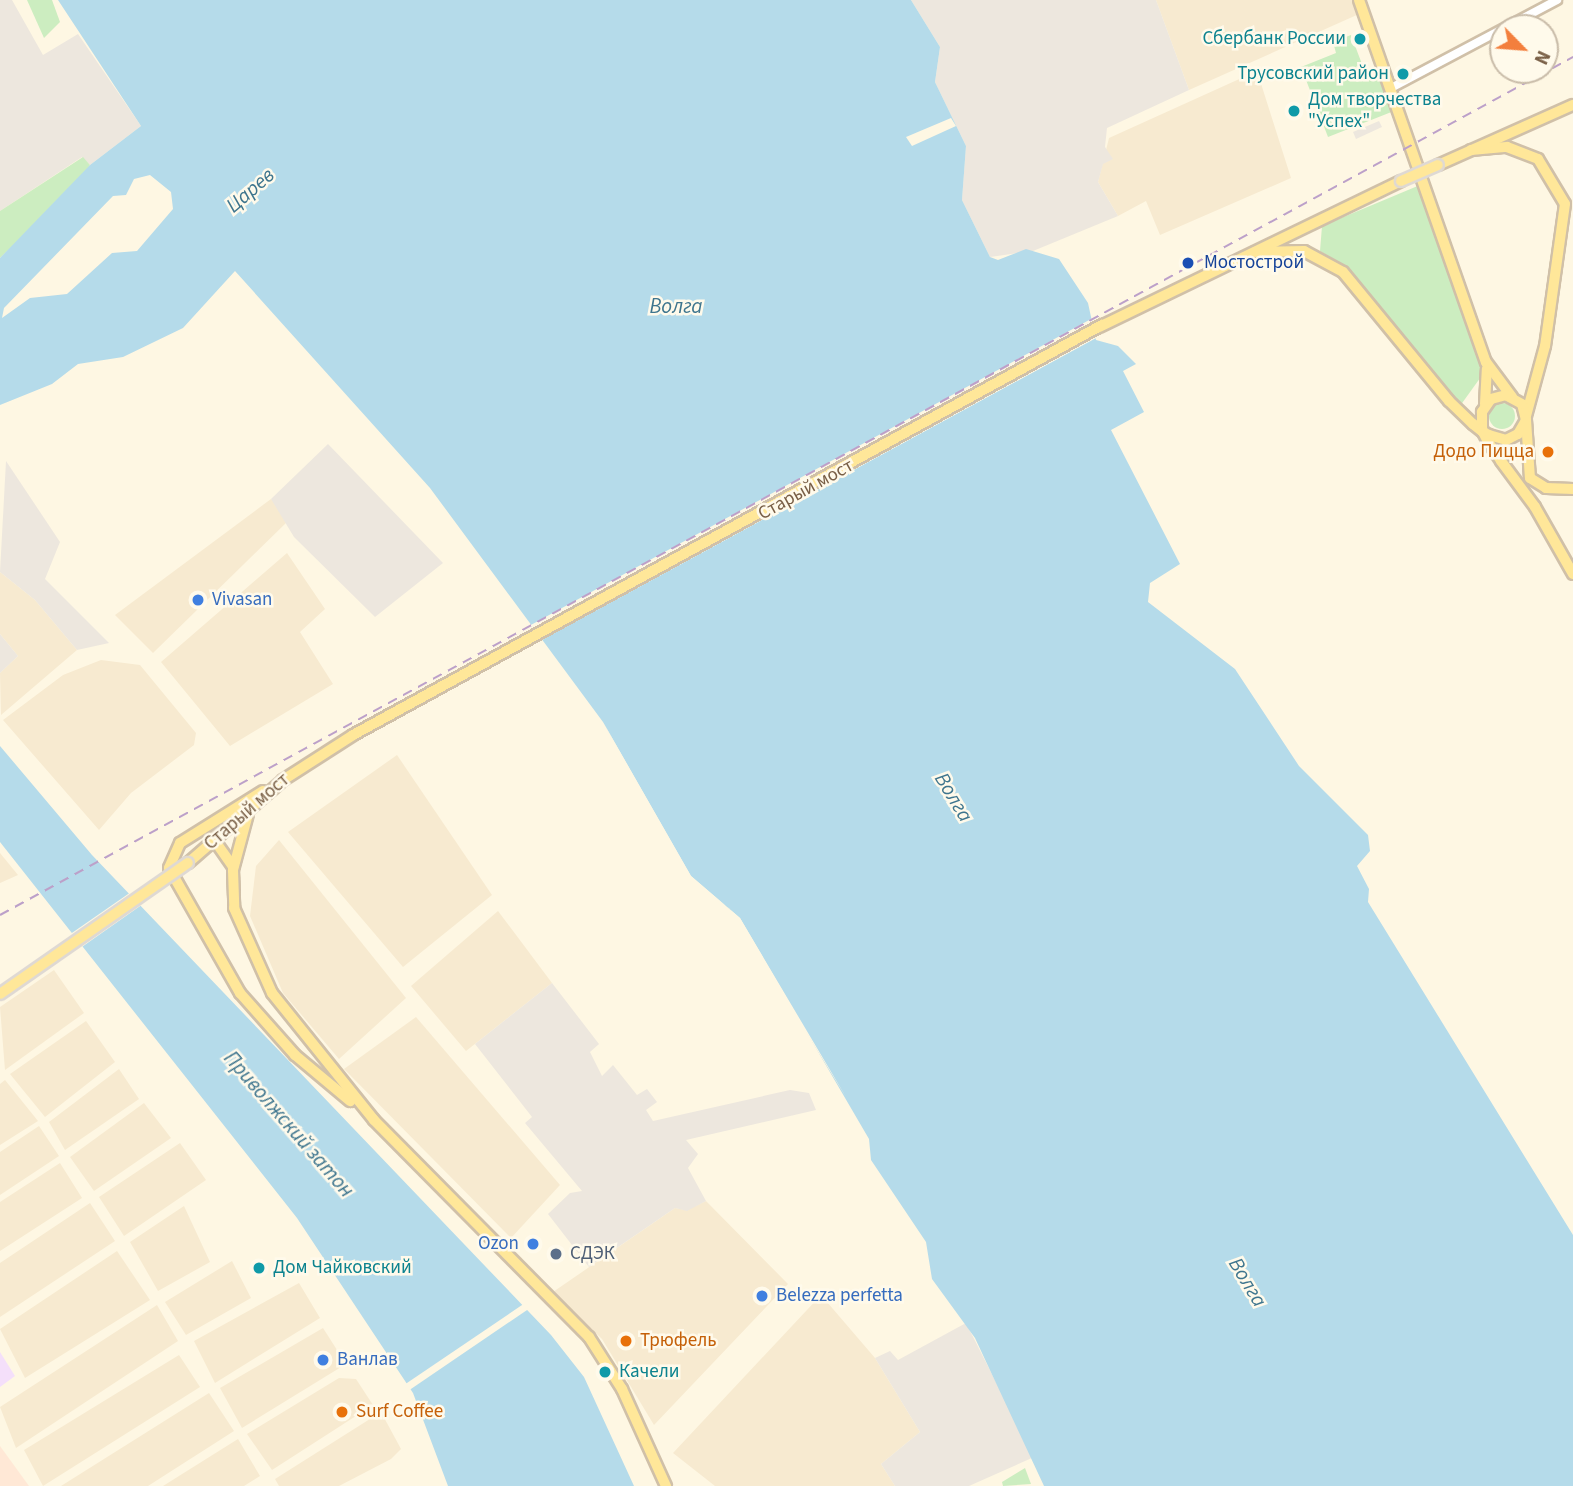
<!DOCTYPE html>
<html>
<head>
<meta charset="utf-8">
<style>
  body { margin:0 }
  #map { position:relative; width:1573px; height:1486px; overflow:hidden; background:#fef7e3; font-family:"Source Sans 3",sans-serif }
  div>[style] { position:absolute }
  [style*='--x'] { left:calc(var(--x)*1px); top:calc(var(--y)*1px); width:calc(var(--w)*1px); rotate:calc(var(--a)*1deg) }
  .residential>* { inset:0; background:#f7ead0 }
  .commercial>* { inset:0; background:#ffe8d6 }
  .industrial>* { inset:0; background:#ede7de }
  .education>* { inset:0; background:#f4dffa }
  .green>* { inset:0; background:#ccedc0 }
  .round { border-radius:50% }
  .water>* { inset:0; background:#b5dbea }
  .pier>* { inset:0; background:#fef7e3 }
  .roads { filter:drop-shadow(2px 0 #d0c0a8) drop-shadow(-2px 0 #d0c0a8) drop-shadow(0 2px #d0c0a8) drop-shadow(0 -2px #d0c0a8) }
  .minor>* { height:8px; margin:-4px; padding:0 4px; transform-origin:4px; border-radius:4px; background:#fff }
  .major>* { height:10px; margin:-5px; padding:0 5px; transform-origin:5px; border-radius:5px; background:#ffe799 }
  .rail>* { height:2px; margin-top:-1px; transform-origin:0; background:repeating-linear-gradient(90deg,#bca0c9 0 10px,transparent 0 17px) }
  .bridges { filter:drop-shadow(2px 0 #dfd9d3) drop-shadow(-2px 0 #dfd9d3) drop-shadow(0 2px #dfd9d3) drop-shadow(0 -2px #dfd9d3) }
  .major-bridge>* { height:10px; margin:-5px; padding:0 5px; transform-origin:5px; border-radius:5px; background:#ffe799 }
  .dots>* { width:19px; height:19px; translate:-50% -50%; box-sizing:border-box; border:4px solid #fffaeb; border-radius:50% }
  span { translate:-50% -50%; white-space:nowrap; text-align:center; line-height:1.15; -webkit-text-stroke:5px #fffaeb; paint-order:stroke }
  .culture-label { font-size:19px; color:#0d838f }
  .right { translate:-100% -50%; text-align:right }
  .left { translate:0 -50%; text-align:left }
  .transit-label { font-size:19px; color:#164399 }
  .food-label { font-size:19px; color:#c56008 }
  .street-label { font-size:19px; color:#795f46 }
  .shop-label { font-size:19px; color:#366cbe }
  .service-label { font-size:19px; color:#4e5e75 }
  .water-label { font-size:21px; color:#3e758e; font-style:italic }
  .north { position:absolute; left:1489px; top:14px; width:70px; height:70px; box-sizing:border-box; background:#fffaeb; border:2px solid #c9bca9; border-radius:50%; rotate:115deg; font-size:19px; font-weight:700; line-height:28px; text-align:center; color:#795f46 }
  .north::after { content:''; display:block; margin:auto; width:24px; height:32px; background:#f37f3d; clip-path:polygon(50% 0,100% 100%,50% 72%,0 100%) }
</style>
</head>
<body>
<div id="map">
  <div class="residential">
    <i style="clip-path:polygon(1156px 0,1358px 0,1359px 14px,1189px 90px)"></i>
    <i style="clip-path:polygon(1257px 71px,1291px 178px,1160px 235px,1146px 201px,1118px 216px,1098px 182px,1109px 138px)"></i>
    <i style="clip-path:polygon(271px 499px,289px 520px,153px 653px,115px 615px)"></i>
    <i style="clip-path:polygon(287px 553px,325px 609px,300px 632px,333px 684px,230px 746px,161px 662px)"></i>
    <i style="clip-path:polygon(0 572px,35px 600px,77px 650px,1px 715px,0 673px,18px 656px,0 634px)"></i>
    <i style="clip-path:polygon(101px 660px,140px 665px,196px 733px,194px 745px,131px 793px,99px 830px,3px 720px,63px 675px)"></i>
    <i style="clip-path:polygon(397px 755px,492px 895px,403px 967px,288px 832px)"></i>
    <i style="clip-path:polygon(279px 840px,406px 998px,339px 1059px,283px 993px,250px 916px,256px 866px)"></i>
    <i style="clip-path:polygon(0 853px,18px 875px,0 883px)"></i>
    <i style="clip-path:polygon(498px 911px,552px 983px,466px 1051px,411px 986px)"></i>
    <i style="clip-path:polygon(54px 970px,84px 1013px,5px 1070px,0 1007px)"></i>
    <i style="clip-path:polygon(416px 1017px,560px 1185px,511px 1238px,344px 1069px)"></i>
    <i style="clip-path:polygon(86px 1021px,115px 1062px,45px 1117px,10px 1074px)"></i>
    <i style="clip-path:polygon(119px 1069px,139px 1099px,65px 1150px,49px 1122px)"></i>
    <i style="clip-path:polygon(5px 1080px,38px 1121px,0 1145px,0 1084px)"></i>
    <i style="clip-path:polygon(144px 1103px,171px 1138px,94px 1191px,70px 1157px)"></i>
    <i style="clip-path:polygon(39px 1126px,59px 1156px,0 1195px,0 1152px)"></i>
    <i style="clip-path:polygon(180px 1143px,206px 1180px,124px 1236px,99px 1197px)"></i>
    <i style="clip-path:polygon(60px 1163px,82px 1198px,0 1251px,0 1202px)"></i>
    <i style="clip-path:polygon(706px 1201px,788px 1284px,654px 1425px,602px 1339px,553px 1292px,675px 1208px,687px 1210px)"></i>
    <i style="clip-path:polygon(90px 1203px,115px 1241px,0 1317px,0 1263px)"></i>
    <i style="clip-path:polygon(184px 1206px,210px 1262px,158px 1291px,130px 1242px)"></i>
    <i style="clip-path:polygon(117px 1251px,150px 1300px,25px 1378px,0 1329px)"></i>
    <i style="clip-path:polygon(232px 1261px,251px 1298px,186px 1335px,165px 1302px)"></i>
    <i style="clip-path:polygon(299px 1283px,320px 1318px,215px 1383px,194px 1341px)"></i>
    <i style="clip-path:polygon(821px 1295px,875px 1358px,920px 1432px,881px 1464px,895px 1486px,715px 1486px,673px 1453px)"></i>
    <i style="clip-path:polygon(157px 1305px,178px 1341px,16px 1448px,0 1407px)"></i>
    <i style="clip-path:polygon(323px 1328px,346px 1364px,242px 1428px,220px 1388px)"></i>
    <i style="clip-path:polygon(179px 1355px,200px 1387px,43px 1486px,24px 1450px)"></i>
    <i style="clip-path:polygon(339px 1378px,356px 1379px,373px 1405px,272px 1470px,247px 1434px)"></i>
    <i style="clip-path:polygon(209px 1393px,234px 1431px,148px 1486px,61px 1486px)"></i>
    <i style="clip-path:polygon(381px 1412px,401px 1449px,391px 1459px,339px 1486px,279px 1486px,275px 1479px)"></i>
    <i style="clip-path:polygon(238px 1439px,260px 1476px,244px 1486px,163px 1486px)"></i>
  </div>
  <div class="commercial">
    <i style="clip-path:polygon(0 1446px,29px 1486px,0 1486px)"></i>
  </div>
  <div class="industrial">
    <i style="clip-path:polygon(0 0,12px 0,43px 55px,78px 34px,141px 126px,90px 165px,82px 157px,0 211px)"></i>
    <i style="clip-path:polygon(911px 0,1156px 0,1189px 90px,1107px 128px,1105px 147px,1113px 159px,1103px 164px,1098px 182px,1118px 216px,1033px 251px,990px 257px,962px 200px,966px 146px,935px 82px,940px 47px)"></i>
    <i style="clip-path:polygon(1379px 121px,1382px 127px,1356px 139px,1353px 132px)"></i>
    <i style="clip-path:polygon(328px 444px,443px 563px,375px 617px,294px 537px,271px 499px)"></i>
    <i style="clip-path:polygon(6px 461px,60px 542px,45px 579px,109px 643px,77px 650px,35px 600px,0 572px)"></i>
    <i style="clip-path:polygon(0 634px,18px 656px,0 673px)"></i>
    <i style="clip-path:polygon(552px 983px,599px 1044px,590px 1052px,602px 1076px,613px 1065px,637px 1095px,647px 1089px,657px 1102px,646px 1110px,653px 1121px,790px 1090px,809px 1093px,816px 1110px,686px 1140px,698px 1154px,688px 1168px,706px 1201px,687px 1211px,675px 1208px,589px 1267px,548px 1214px,570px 1193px,582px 1191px,525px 1123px,532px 1117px,475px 1044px)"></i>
    <i style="clip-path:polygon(966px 1323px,1034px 1457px,969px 1486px,895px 1486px,881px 1464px,920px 1432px,875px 1358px,890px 1351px,898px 1360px)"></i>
  </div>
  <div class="education">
    <i style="clip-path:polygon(0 1352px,15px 1376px,0 1387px)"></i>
  </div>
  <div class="green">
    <i style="clip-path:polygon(27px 0,52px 0,60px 22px,44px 38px)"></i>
    <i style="clip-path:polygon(1351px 35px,1368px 80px,1382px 75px,1394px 111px,1328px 137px,1301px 67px,1336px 53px,1333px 42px)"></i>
    <i style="clip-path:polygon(83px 157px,90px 165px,79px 183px,0 258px,0 211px)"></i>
    <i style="clip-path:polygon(1420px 185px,1483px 374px,1460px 406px,1349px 269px,1320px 251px,1322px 226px)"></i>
    <i class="round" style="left:1489px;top:403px;width:26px;height:26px"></i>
    <i style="clip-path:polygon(1025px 1468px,1031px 1484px,1003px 1486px,1002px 1482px)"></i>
  </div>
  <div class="water">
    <i style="clip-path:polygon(evenodd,58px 0,911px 0,940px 47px,935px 82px,966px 146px,962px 200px,990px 257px,998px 260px,1026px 249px,1059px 259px,1088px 303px,1096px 340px,1118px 346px,1136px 364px,1123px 371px,1144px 412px,1111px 430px,1180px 564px,1150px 583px,1148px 602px,1235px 669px,1299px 766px,1368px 835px,1370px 851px,1357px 866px,1369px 889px,1368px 902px,1573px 1235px,1573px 1486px,1044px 1486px,975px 1338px,932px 1279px,926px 1242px,871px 1160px,869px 1139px,740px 918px,691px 876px,603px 722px,430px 488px,235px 271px,183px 328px,123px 357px,78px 364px,52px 384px,0 405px,0 258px,90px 165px,141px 126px,58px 0,150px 175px,171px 192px,173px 209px,137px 251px,112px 253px,67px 294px,30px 298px,2px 318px,4px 308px,113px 196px,126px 195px,134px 179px,150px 175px)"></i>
    <i style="clip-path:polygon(0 746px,92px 855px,551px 1335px,584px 1377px,634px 1486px,448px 1486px,413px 1393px,297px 1218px,0 842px)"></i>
  </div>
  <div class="pier">
    <i style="clip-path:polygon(951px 118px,956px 126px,912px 146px,906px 137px)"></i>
    <i style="clip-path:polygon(1091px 319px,1098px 337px,540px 641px,529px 626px)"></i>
    <i style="clip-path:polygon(603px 722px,691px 876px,740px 918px,846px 1097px,730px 909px,688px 878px)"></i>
    <i style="clip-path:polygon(131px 892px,143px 904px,79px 949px,69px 935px)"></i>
    <i style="clip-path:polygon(525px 1303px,530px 1308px,408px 1391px,404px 1385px)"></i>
  </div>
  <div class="roads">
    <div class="minor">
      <i style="--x:1391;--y:88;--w:188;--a:-27.9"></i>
    </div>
    <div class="major">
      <i style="--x:1359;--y:0;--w:384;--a:70.7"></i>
      <i style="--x:1486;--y:362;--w:44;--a:53.4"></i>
      <i style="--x:1471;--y:150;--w:36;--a:-5"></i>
      <i style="--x:1507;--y:147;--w:33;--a:21"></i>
      <i style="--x:1538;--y:159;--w:52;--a:59"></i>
      <i style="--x:1565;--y:204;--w:143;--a:98"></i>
      <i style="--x:1545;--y:346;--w:73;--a:105.2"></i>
      <i style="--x:1438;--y:165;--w:148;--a:-24"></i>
      <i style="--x:1255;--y:252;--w:49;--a:-1.2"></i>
      <i style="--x:1304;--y:251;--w:44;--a:28.3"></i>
      <i style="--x:1343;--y:272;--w:167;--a:50.6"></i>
      <i style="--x:1449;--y:401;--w:33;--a:44"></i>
      <i style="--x:1473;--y:424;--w:13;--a:39"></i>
      <i style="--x:1483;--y:432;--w:7;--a:27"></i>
      <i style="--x:1489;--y:435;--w:18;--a:16"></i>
      <i style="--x:1506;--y:440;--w:13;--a:-27"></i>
      <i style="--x:1518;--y:434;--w:16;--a:-60"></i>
      <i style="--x:1526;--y:420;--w:16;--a:-104"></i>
      <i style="--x:1522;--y:404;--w:18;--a:-151"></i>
      <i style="--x:1506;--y:395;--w:16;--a:165"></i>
      <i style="--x:1491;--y:399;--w:16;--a:125"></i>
      <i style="--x:1482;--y:412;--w:16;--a:90"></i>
      <i style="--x:1482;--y:428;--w:4;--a:76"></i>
      <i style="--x:1483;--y:432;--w:9;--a:63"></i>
      <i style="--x:1487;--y:440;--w:25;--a:56"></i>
      <i style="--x:1501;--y:461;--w:57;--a:53.5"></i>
      <i style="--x:1535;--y:507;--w:77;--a:60.4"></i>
      <i style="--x:1099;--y:327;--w:335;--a:-25.8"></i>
      <i style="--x:1485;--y:404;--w:35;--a:-87"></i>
      <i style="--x:1526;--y:420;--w:58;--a:86.1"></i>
      <i style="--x:1530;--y:478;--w:19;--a:32"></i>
      <i style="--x:1546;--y:488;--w:27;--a:2"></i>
      <i style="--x:263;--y:791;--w:98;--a:147.9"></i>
      <i style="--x:180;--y:843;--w:27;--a:114"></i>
      <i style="--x:169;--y:868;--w:144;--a:60.4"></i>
      <i style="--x:240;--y:993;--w:83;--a:48.4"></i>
      <i style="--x:295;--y:1055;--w:72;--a:39.9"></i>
      <i style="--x:248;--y:814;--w:58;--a:105"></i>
      <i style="--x:233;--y:870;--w:38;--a:88"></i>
      <i style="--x:234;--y:908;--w:93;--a:65.9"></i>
      <i style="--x:272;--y:993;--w:163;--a:51.2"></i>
      <i style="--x:374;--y:1120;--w:305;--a:45.3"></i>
      <i style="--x:589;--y:1337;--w:62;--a:57.6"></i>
      <i style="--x:622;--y:1389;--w:107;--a:65.6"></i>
      <i style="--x:215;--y:841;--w:32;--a:55"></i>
      <i style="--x:188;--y:863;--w:126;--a:-41.1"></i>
      <i style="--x:283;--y:780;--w:83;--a:-32.7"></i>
      <i style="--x:353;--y:735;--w:854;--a:-28.7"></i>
    </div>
  </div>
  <div class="rail">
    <i style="--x:0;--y:915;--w:1792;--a:-28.61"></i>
  </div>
  <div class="bridges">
    <div class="major-bridge">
      <i style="--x:1401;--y:181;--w:40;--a:-23.4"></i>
      <i style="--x:0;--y:994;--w:229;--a:-34.9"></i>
    </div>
  </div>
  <div class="dots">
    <i style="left:1360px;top:39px;background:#0f9aa8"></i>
    <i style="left:1403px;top:74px;background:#0f9aa8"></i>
    <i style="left:1294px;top:111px;background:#0f9aa8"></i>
    <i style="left:1188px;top:263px;background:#1a4fb4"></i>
    <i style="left:1548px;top:452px;background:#e8710a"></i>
    <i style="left:198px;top:600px;background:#3f7fe0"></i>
    <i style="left:533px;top:1244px;background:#3f7fe0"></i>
    <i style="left:556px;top:1254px;background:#5c6f8a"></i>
    <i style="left:259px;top:1268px;background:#0f9aa8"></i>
    <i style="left:762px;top:1296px;background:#3f7fe0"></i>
    <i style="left:626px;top:1341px;background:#e8710a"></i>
    <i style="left:323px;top:1360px;background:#3f7fe0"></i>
    <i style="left:605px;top:1372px;background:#0f9aa8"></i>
    <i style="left:342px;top:1412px;background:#e8710a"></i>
  </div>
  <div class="culture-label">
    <span class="right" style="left:1346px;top:39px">Сбербанк России</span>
    <span class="right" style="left:1389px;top:74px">Трусовский район</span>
    <span class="left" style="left:1308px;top:111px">Дом творчества<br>"Успех"</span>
    <span class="left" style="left:273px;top:1268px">Дом Чайковский</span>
    <span class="left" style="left:619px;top:1372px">Качели</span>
  </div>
  <div class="transit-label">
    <span class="left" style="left:1204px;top:263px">Мостострой</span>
  </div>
  <div class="food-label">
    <span class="right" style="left:1534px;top:452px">Додо Пицца</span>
    <span class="left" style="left:640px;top:1341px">Трюфель</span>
    <span class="left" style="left:356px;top:1412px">Surf Coffee</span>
  </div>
  <div class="street-label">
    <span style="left:806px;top:490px;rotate:-29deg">Старый мост</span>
    <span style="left:247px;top:812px;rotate:-41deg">Старый мост</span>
  </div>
  <div class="shop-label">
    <span class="left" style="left:212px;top:600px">Vivasan</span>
    <span class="right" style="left:519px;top:1244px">Ozon</span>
    <span class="left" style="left:776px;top:1296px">Belezza perfetta</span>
    <span class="left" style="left:337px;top:1360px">Ванлав</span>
  </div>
  <div class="service-label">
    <span class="left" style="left:570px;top:1254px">СДЭК</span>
  </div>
  <div class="water-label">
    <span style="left:250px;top:190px;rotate:-41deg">Царев</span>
    <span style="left:676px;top:306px">Волга</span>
    <span style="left:954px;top:797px;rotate:59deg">Волга</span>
    <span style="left:289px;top:1124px;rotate:49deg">Приволжский затон</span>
    <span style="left:1248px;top:1282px;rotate:59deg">Волга</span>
  </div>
  <div class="north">N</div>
</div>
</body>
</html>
